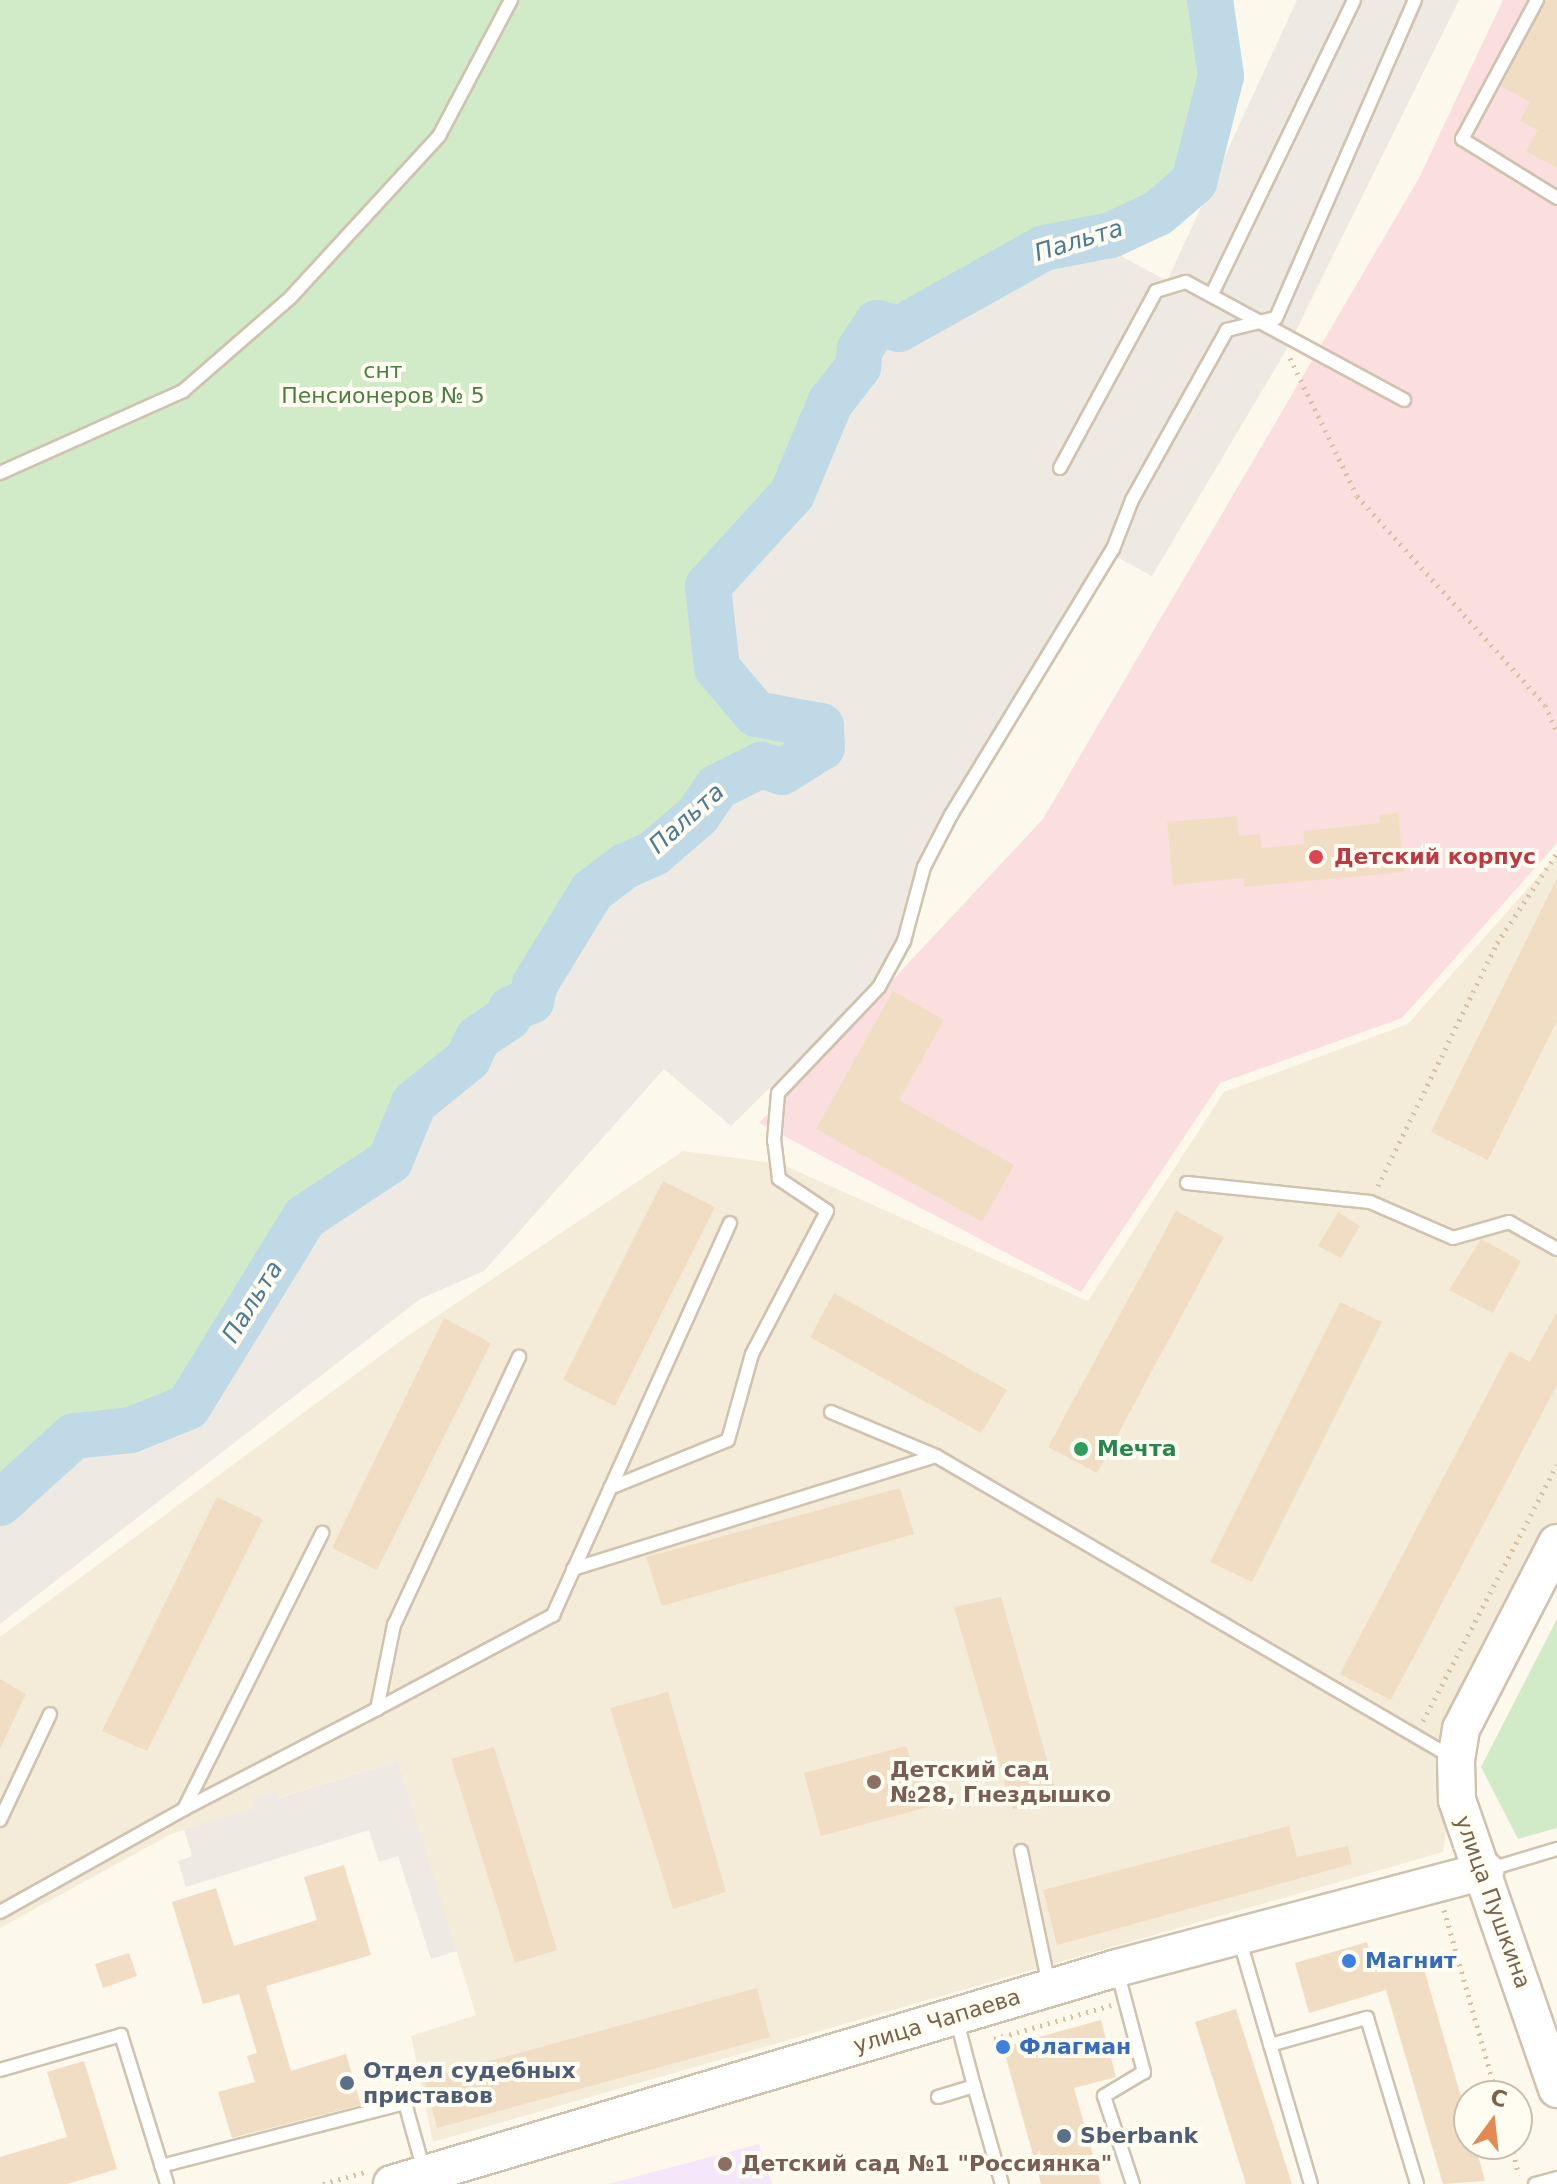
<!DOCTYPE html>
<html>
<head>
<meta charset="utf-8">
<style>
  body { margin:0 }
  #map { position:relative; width:1557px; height:2184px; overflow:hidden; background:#fcf8eb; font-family:"DejaVu Sans",sans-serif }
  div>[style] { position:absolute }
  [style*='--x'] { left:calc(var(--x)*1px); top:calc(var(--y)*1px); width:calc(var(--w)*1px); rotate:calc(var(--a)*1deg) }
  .residential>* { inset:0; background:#f4ecd9 }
  .industrial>* { inset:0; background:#eeeae3 }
  .education>* { inset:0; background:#f5e7f9 }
  .medical>* { inset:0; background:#fadfde }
  .green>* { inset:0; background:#d1ebc9 }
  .river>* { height:46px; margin:-23px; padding:0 23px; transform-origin:23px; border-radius:23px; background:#bfdae6 }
  .building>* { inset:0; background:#f1ddc3 }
  .path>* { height:5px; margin-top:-2.5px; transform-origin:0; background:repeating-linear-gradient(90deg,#d7c1a5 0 2px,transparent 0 8px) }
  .roads { filter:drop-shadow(2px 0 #cfc2af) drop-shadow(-2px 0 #cfc2af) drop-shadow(0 2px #cfc2af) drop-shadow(0 -2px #cfc2af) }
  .lane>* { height:12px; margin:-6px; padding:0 6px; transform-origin:6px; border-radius:6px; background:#fff }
  .secondary>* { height:36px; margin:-18px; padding:0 18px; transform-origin:18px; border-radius:18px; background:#fff }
  .dots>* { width:22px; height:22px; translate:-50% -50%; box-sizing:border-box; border:4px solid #fffcf2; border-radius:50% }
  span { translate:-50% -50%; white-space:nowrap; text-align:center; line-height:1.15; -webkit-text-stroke:8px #fffcf2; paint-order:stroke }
  .park-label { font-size:22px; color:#4c7d45 }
  .health-label { font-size:22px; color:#be3a42; font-weight:700 }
  .left { translate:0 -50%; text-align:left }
  .leisure-label { font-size:22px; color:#27864d; font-weight:700 }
  .education-label { font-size:22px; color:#785e54; font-weight:700 }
  .street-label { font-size:22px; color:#78634d }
  .shop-label { font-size:22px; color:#366cbe; font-weight:700 }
  .service-label { font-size:22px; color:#4e5e75; font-weight:700 }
  .water-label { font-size:24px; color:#4b7a92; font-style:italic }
  .north { position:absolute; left:1453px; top:2080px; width:80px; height:80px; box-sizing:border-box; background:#fffcf2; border:2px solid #c9bfb0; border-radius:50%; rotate:15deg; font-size:22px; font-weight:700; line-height:32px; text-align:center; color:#78634d }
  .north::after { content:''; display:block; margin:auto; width:28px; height:36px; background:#e38a53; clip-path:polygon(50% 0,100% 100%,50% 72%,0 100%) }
</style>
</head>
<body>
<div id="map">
  <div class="residential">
    <i style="clip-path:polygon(1557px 855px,1557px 1546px,1461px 1729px,1443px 1852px,433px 2142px,411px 2036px,476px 2015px,398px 1761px,277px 1798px,252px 1799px,255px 1808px,171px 1834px,0 1928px,0 1637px,406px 1337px,683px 1151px,781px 1164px,1088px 1301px,1224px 1092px,1408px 1024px)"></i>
  </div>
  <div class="industrial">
    <i style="clip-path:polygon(1297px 0,1459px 0,1288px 347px,1152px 576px,1115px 556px,972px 785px,929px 866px,912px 947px,731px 1126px,664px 1069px,484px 1271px,420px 1299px,0 1624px,0 1503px,74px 1436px,131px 1430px,188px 1407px,305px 1217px,390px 1161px,414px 1103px,468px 1059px,478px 1038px,508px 1018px,511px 1009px,531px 1001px,535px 984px,592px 891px,625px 866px,654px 853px,698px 815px,717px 787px,821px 726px,756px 714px,717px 668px,708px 586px,792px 494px,830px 403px,858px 367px,860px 349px,877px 323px,1026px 261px,1044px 248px,1090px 239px,1167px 281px)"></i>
    <i style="clip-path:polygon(398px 1761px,457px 1951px,431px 1959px,398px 1856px,379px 1862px,369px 1830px,186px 1887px,178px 1861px,192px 1856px,184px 1829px,254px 1808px,252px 1799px,275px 1791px,278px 1798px)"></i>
  </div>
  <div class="education">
    <i style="clip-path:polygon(759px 2144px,772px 2184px,608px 2184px)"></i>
  </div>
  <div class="medical">
    <i style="clip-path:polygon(1503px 0,1557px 0,1557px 843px,1402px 1018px,1220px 1083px,1081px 1292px,759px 1123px,1043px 819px,1419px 178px)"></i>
  </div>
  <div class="green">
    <i style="clip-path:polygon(0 0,1210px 0,1221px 76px,1194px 182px,1158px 213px,1111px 235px,1044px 248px,899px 329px,877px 323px,860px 349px,858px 367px,830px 403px,792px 494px,708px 586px,717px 668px,756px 714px,821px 726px,822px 747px,782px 772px,761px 766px,717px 787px,698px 815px,654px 853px,625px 866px,592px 891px,535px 984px,531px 1001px,511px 1009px,508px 1018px,478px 1038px,468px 1059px,415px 1103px,390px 1161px,305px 1217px,188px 1407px,131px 1430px,74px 1436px,0 1503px)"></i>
    <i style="clip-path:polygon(1557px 1619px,1557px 1828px,1518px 1839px,1481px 1767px)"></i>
  </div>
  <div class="river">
    <i style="--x:0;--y:1503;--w:100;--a:-42.2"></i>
    <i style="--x:74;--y:1436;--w:57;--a:-6"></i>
    <i style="--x:131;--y:1430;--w:61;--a:-22"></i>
    <i style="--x:188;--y:1407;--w:223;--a:-58.4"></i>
    <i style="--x:305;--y:1217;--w:102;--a:-33.4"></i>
    <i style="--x:390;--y:1161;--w:63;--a:-67.5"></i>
    <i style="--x:414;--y:1103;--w:70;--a:-39.2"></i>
    <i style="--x:468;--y:1059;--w:23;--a:-65"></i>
    <i style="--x:478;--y:1038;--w:36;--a:-34"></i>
    <i style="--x:508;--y:1018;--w:9;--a:-72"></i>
    <i style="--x:511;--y:1009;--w:22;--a:-22"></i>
    <i style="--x:531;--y:1001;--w:17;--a:-77"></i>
    <i style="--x:535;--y:984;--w:109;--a:-58.5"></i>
    <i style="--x:592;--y:891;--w:41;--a:-37.1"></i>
    <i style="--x:625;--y:866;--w:32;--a:-24"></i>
    <i style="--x:654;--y:853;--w:58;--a:-40.8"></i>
    <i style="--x:698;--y:815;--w:34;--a:-56"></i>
    <i style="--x:717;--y:787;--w:49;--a:-26.6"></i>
    <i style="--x:761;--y:765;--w:22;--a:18"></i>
    <i style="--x:782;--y:772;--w:47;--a:-32"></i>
    <i style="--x:822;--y:747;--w:21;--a:-93"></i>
    <i style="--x:821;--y:726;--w:66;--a:-169.5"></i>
    <i style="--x:756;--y:714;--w:60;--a:-130.3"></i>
    <i style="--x:717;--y:668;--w:82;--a:-96.3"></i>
    <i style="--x:708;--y:586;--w:125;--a:-47.6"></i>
    <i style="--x:792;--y:494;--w:99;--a:-67.3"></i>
    <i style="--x:830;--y:403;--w:46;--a:-52.1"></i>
    <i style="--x:858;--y:367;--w:18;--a:-84"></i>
    <i style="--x:860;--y:349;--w:31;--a:-57"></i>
    <i style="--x:877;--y:323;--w:23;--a:15"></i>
    <i style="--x:899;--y:329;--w:166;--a:-29.2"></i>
    <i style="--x:1044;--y:248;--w:68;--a:-11"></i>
    <i style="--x:1111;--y:235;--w:52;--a:-25.1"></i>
    <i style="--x:1158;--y:213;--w:48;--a:-40.7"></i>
    <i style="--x:1194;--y:182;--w:109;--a:-75.7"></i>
    <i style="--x:1221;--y:76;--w:77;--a:-98.2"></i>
  </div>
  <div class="building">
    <i style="clip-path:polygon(1546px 0,1557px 0,1557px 168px,1526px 151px,1538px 130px,1520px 121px,1530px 102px,1501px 86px)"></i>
    <i style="clip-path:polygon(1398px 813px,1404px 872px,1244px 887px,1244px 878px,1173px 885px,1167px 822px,1237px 816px,1239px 836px,1260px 834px,1261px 848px,1304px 844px,1303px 831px,1380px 823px,1379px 815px)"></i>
    <i style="clip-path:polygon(1557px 878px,1557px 1021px,1488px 1160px,1431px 1132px)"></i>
    <i style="clip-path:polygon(893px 991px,944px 1020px,899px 1100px,1014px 1165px,982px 1222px,816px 1129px)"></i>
    <i style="clip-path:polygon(663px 1181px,715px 1207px,615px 1406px,563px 1380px)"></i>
    <i style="clip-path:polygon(1176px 1211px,1224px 1237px,1097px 1473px,1048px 1447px)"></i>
    <i style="clip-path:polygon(1338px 1212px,1360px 1226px,1341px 1258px,1318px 1246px)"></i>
    <i style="clip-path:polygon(1481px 1239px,1521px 1261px,1493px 1313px,1449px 1290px)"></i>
    <i style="clip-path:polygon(834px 1293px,1007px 1390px,981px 1433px,810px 1337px)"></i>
    <i style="clip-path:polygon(1340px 1302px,1382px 1322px,1252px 1582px,1210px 1562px)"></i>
    <i style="clip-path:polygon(1557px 1311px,1557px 1385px,1391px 1700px,1340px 1674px,1510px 1351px,1530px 1362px)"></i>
    <i style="clip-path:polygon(444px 1318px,491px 1343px,377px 1570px,332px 1548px)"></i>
    <i style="clip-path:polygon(900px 1488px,914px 1534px,662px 1606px,646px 1557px)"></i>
    <i style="clip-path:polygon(217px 1497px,263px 1519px,147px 1751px,102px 1731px)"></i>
    <i style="clip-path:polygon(1001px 1597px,1057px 1795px,1013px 1810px,954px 1607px)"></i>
    <i style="clip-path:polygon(0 1679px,26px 1694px,0 1749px)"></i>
    <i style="clip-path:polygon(668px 1692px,726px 1892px,673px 1909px,610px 1708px)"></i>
    <i style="clip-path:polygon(906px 1746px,928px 1807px,821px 1836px,804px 1773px)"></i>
    <i style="clip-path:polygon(494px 1747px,557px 1950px,515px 1963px,451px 1759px)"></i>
    <i style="clip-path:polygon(1289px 1826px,1297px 1857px,1348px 1846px,1352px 1864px,1057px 1945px,1043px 1890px)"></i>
    <i style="clip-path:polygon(344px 1865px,371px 1955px,266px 1986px,291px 2071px,346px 2054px,361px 2105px,232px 2138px,218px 2092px,255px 2082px,247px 2056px,257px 2053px,239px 1994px,203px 2004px,172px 1902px,216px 1888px,234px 1946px,317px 1920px,304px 1877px)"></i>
    <i style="clip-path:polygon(1367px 1942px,1374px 1965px,1419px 1952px,1469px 2124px,1469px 2144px,1475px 2144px,1485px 2181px,1443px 2184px,1386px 1990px,1309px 2013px,1295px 1963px)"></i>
    <i style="clip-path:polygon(129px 1953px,137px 1976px,103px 1988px,95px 1964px)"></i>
    <i style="clip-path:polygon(757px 1988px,770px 2037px,437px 2128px,424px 2079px)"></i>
    <i style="clip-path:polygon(1236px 2009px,1292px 2184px,1246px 2184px,1195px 2022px)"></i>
    <i style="clip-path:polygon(1101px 2020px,1116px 2077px,1074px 2088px,1101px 2184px,1041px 2184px,1003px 2047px)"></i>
    <i style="clip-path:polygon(84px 2061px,117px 2169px,67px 2184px,0 2184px,0 2157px,67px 2137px,47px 2072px)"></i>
  </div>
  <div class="path">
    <i style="--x:1290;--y:358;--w:153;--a:64.1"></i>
    <i style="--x:1357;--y:496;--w:281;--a:48"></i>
    <i style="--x:1545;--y:705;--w:30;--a:66"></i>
    <i style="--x:1378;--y:1186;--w:271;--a:-63.9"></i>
    <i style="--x:1497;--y:943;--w:108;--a:-56.3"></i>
    <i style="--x:1423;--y:1721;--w:289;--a:-62.4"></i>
    <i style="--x:1444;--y:1910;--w:193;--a:74.1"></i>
    <i style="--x:994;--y:2039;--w:123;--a:-16.1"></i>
    <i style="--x:1511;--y:2144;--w:32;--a:76"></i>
    <i style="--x:323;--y:2184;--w:44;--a:-15.9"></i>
  </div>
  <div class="roads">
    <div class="lane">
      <i style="--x:1537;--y:0;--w:158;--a:118.3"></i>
      <i style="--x:1462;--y:139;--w:112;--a:31.8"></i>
      <i style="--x:1212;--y:294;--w:326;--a:-64.2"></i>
      <i style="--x:1060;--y:468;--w:201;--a:-61.5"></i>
      <i style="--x:1156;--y:291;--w:31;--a:-17"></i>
      <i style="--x:1186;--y:282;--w:248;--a:28.4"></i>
      <i style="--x:0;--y:473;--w:201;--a:-24.1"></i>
      <i style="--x:183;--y:391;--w:143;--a:-41"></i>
      <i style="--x:291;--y:297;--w:219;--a:-47.4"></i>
      <i style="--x:439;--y:136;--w:154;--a:-62.1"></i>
      <i style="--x:1187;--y:1183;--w:184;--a:5.9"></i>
      <i style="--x:1370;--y:1202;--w:90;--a:23.4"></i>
      <i style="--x:1453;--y:1238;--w:58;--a:-15.9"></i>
      <i style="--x:1509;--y:1222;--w:55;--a:29.4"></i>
      <i style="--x:831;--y:1412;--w:114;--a:22.7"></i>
      <i style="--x:936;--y:1456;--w:599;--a:30.29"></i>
      <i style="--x:610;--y:1488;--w:127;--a:-22.1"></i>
      <i style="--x:728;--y:1440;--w:89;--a:-74.4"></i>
      <i style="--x:752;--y:1354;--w:161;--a:-62.3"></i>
      <i style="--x:827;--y:1211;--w:58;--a:-146.3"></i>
      <i style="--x:779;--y:1179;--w:38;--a:-97"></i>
      <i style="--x:774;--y:1141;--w:48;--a:-85.2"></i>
      <i style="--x:778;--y:1093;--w:146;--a:-46.4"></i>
      <i style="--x:879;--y:987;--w:52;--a:-61.5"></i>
      <i style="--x:904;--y:941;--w:77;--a:-74.9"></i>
      <i style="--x:924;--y:867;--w:59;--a:-62.6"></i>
      <i style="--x:951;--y:815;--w:311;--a:-58.7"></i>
      <i style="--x:1113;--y:549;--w:53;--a:-68.8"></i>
      <i style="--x:1132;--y:500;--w:195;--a:-60.8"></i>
      <i style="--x:1227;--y:330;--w:50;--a:-13.8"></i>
      <i style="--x:1276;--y:318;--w:347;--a:-66.4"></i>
      <i style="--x:573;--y:1569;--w:380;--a:-17.3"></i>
      <i style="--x:377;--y:1709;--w:200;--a:-28.1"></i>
      <i style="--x:553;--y:1615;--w:430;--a:-65.7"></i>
      <i style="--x:184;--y:1809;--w:217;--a:-27.4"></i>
      <i style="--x:377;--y:1709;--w:86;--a:-78.6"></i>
      <i style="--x:394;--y:1625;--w:296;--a:-65"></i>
      <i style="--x:0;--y:1820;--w:117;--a:-64.7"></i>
      <i style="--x:1021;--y:1851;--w:137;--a:78.2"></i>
      <i style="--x:1487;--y:1870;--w:73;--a:-16.7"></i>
      <i style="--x:0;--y:1912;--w:211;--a:-29.2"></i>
      <i style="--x:184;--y:1809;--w:309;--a:-63.4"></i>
      <i style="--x:1239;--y:1938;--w:256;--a:73.7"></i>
      <i style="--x:1117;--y:1970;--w:106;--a:75.2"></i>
      <i style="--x:1144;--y:2072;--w:47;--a:149"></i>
      <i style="--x:1104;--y:2096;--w:93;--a:71.8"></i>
      <i style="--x:1270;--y:2045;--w:101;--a:-15.6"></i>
      <i style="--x:1367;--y:2018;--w:173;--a:73.2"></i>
      <i style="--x:0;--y:2070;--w:126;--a:-16.1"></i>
      <i style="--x:121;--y:2035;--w:156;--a:72.8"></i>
      <i style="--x:974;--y:2086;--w:102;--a:74.1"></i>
      <i style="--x:938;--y:2097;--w:38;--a:-17"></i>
      <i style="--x:974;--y:2086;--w:67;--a:-104.7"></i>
      <i style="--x:161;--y:2166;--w:252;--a:-14.5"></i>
      <i style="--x:405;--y:2103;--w:71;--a:74.4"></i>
      <i style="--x:1535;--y:2184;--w:23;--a:-15"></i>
    </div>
    <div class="secondary">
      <i style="--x:1557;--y:1543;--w:209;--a:117.3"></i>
      <i style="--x:1461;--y:1729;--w:31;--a:99"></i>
      <i style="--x:1456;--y:1760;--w:40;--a:88.6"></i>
      <i style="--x:1457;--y:1800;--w:306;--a:70.9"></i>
      <i style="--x:392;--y:2184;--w:756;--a:-16.59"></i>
      <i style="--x:1117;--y:1968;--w:381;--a:-14.8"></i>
    </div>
  </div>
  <div class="dots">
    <i style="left:1316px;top:857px;background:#e0444e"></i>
    <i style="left:1081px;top:1449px;background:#2e9e5b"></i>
    <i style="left:874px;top:1782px;background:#8d6e63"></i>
    <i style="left:1349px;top:1961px;background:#3f7fe0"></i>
    <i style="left:1003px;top:2047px;background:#3f7fe0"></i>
    <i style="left:347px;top:2083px;background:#5c6f8a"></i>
    <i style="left:1064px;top:2136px;background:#5c6f8a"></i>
    <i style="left:725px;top:2164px;background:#8d6e63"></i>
  </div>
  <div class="park-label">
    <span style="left:383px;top:383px">снт<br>Пенсионеров № 5</span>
  </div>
  <div class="health-label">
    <span class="left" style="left:1334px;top:857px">Детский корпус</span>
  </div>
  <div class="leisure-label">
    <span class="left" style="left:1097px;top:1449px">Мечта</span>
  </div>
  <div class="education-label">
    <span class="left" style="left:890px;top:1782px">Детский сад<br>№28, Гнездышко</span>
    <span class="left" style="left:741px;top:2164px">Детский сад №1 "Россиянка"</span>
  </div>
  <div class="street-label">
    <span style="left:1493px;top:1902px;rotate:70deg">улица Пушкина</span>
    <span style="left:937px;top:2021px;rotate:-17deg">улица Чапаева</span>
  </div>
  <div class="shop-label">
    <span class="left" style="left:1365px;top:1961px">Магнит</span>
    <span class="left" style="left:1019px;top:2047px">Флагман</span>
  </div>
  <div class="service-label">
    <span class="left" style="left:363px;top:2083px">Отдел судебных<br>приставов</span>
    <span class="left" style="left:1080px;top:2136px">Sberbank</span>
  </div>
  <div class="water-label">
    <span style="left:1079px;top:241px;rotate:-17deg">Пальта</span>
    <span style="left:687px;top:819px;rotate:-42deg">Пальта</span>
    <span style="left:253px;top:1302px;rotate:-58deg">Пальта</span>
  </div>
  <div class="north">С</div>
</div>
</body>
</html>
